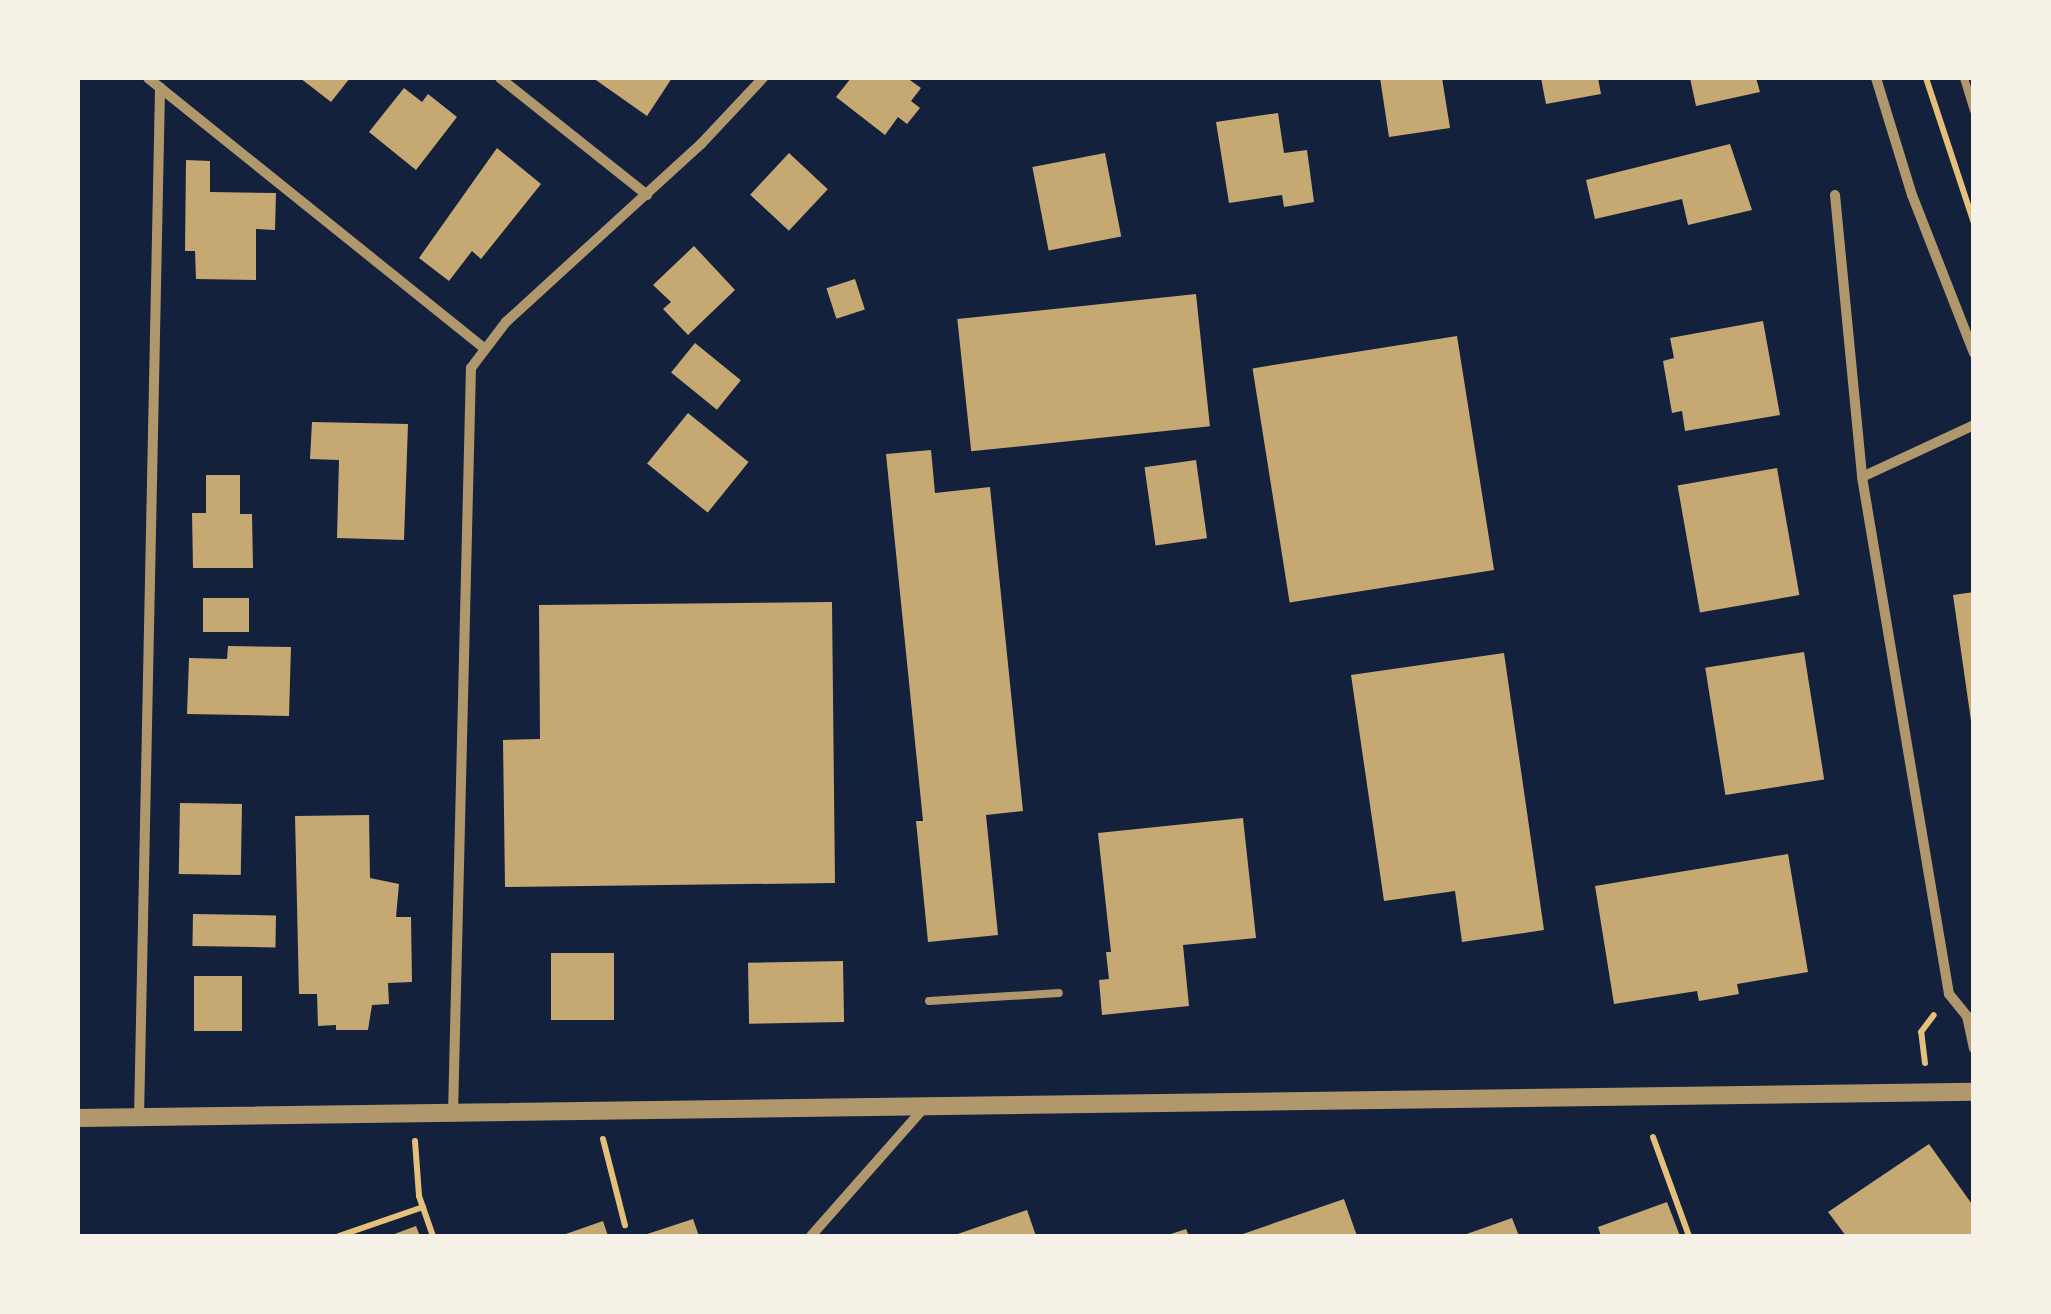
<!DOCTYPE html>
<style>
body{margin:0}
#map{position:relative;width:2051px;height:1314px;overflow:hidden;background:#14213d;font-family:Lato,sans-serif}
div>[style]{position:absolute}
.building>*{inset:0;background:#c6a872;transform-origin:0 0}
.path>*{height:6px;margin:-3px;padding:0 3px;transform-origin:3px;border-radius:3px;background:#e5c07b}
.service>*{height:8px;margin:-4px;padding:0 4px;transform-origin:4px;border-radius:4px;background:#b1986c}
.minor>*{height:10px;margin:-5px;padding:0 5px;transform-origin:5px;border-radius:5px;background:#b1986c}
.tertiary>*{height:18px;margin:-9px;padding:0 9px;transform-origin:9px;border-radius:9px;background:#b1986c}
span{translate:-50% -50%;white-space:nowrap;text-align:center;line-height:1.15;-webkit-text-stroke:10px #f6f1e7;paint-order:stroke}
.frame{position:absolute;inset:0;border:80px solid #f6f1e7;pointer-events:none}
</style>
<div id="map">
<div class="building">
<div style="clip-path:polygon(300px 78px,350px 78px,331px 102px)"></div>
<div style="clip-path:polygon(593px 78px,672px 78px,647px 116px)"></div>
<div style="clip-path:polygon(851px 78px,907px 78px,921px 88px,911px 101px,920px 108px,907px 124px,898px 117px,885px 135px,836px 97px)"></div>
<div style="clip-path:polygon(1380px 78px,1442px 78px,1450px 128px,1389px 137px)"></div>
<div style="clip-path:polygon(1541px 78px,1598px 78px,1601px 94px,1546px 104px)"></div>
<div style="clip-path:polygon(1690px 78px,1756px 78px,1760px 92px,1696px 106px)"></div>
<div style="clip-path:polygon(404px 88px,422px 102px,428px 94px,457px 117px,416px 170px,369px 132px)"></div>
<div style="clip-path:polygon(1278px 113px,1284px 153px,1307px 150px,1314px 202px,1284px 207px,1282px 195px,1229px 203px,1216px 122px)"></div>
<div style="clip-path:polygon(1730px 144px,1752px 210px,1688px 225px,1682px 199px,1595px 219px,1586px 180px)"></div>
<div style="clip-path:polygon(497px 148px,541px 184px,481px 259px,472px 251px,449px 281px,419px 258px)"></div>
<div style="left:789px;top:153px;width:53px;height:57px;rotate:43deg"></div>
<div style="left:1105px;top:153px;width:85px;height:74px;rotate:79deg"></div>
<div style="clip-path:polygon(186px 160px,210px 161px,210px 192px,276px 193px,275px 230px,256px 229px,256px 280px,196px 279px,195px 251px,185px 251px)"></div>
<div style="clip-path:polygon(694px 246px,735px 290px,688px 335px,663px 309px,671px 302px,653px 285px)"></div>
<div style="left:855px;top:279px;width:32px;height:30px;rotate:72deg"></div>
<div style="left:1196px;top:294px;width:133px;height:240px;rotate:84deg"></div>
<div style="clip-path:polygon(1763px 321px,1780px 415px,1685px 431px,1682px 411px,1672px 413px,1663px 361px,1674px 358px,1670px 338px)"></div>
<div style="left:1457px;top:336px;width:237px;height:207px;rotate:81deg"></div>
<div style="left:695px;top:343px;width:59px;height:38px;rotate:39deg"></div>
<div style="left:688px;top:413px;width:78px;height:65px;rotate:39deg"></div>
<div style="clip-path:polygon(312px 422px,408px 424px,404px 540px,337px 538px,339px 460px,310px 459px)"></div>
<div style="clip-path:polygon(931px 450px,935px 493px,990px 487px,1023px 811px,986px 815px,998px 935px,928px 942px,916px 821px,923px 821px,886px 454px)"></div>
<div style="left:1196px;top:460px;width:79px;height:52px;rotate:82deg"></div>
<div style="left:1777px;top:468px;width:129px;height:101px;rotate:80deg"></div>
<div style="clip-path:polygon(206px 475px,240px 475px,240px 514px,252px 514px,253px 568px,193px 568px,192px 513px,206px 513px)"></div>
<div style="clip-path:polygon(1974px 592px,1974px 721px,1971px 721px,1953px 595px)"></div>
<div style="left:203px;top:598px;width:46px;height:34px"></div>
<div style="clip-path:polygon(832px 602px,835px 883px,505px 887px,503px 740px,540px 739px,539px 605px)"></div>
<div style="clip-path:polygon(228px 646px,291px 647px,289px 716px,187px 714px,189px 658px,227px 659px)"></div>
<div style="left:1804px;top:652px;width:129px;height:100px;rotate:81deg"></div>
<div style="clip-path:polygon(1504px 653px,1544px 930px,1462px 942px,1455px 891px,1384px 901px,1351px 675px)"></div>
<div style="left:180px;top:803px;width:62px;height:71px;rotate:1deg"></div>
<div style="clip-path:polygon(369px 815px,370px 878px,399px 884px,396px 917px,411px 917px,412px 982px,388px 983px,389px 1004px,372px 1005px,368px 1030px,336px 1030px,336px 1025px,318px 1026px,317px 994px,299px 994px,295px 816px)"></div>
<div style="clip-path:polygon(1243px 818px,1256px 938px,1183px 945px,1189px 1006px,1102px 1015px,1099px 980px,1109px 979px,1106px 952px,1111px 952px,1098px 833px)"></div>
<div style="clip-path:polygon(1788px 854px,1808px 972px,1737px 984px,1739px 994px,1699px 1001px,1697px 991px,1614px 1004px,1595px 886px)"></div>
<div style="left:193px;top:914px;width:83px;height:32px;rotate:1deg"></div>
<div style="left:614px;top:953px;width:67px;height:63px;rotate:90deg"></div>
<div style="left:843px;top:961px;width:61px;height:95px;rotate:89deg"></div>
<div style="left:194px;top:976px;width:48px;height:55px"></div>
<div style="clip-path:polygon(1929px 1144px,1974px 1207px,1974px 1236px,1846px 1236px,1828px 1212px)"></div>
<div style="clip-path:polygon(1344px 1199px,1357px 1236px,1237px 1236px)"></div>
<div style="clip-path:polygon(1667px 1202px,1680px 1236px,1601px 1236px,1598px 1227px)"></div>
<div style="clip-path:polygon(1027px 1210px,1036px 1236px,952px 1236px)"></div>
<div style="clip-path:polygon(1512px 1218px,1519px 1236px,1461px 1236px)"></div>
<div style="clip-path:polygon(693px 1219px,699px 1236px,641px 1236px)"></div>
<div style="clip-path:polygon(603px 1221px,608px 1236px,560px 1236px)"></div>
<div style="clip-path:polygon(416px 1226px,420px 1236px,389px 1236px)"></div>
<div style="clip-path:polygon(1186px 1229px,1189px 1236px,1165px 1236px)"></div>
</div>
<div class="path">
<div style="left:1926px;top:78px;width:153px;rotate:71.7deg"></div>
<div style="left:1925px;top:1063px;width:31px;rotate:-97deg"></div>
<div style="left:1921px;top:1032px;width:21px;rotate:-53deg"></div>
<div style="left:1653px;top:1137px;width:105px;rotate:70deg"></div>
<div style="left:603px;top:1139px;width:89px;rotate:75.7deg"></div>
<div style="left:415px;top:1141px;width:55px;rotate:85.8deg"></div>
<div style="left:419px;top:1196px;width:42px;rotate:70.7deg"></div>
<div style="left:339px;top:1236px;width:89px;rotate:-19deg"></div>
</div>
<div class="service">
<div style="left:1964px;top:78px;width:34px;rotate:73deg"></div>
<div style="left:929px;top:1001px;width:130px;rotate:-3.5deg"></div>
</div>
<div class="minor">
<div style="left:148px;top:78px;width:430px;rotate:38.8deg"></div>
<div style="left:500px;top:78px;width:188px;rotate:38.5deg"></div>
<div style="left:1876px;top:78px;width:122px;rotate:72.9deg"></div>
<div style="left:1912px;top:195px;width:170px;rotate:68.6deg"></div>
<div style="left:1835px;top:195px;width:283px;rotate:84.5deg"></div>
<div style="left:1862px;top:477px;width:524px;rotate:80.45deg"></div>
<div style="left:1949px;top:994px;width:28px;rotate:51deg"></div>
<div style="left:1967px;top:1016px;width:33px;rotate:78deg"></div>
<div style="left:1862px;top:477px;width:123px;rotate:-24.9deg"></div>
<div style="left:453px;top:1114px;width:746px;rotate:-88.62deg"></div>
<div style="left:471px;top:368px;width:58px;rotate:-52.7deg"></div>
<div style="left:506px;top:322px;width:264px;rotate:-42.4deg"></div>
<div style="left:701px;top:144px;width:91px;rotate:-46.8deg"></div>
<div style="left:139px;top:1118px;width:1031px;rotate:-88.83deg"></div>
<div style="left:811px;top:1236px;width:171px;rotate:-48.6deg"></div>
</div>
<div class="tertiary">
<div style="left:78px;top:1118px;width:1896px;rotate:-0.79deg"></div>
</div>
<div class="frame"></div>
</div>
